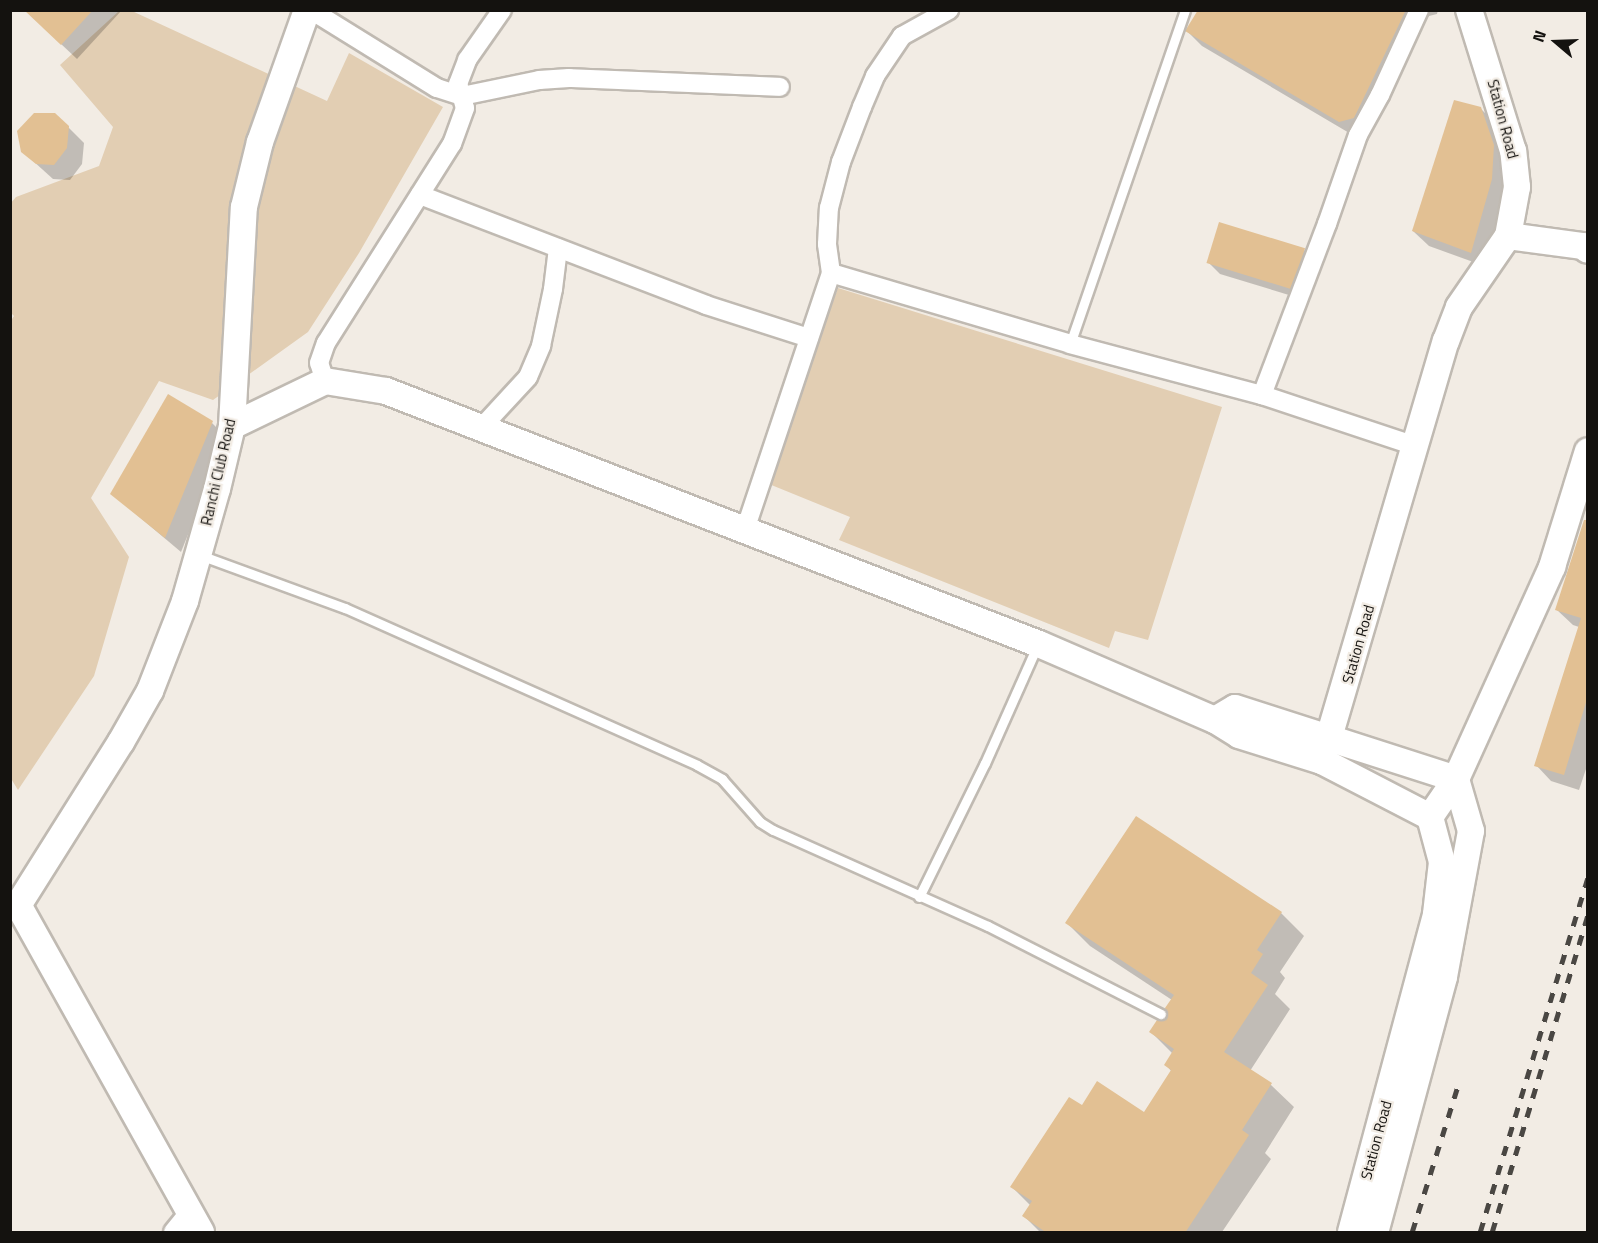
<!DOCTYPE html>
<style>
body{margin:0}
#map{position:relative;width:1598px;height:1243px;overflow:hidden;background:#f2ece4;font-family:"Titillium Web",sans-serif}
div>[style]{position:absolute}
.green>*{inset:0;background:#e2ceb3}
.shadow>*{inset:0;background:#0003}
.building>*{inset:0;background:#e2c093;transform-origin:0 0}
.roads{filter:drop-shadow(2px 0 #c0bab2) drop-shadow(-2px 0 #c0bab2) drop-shadow(0 2px #c0bab2) drop-shadow(0 -2px #c0bab2)}
.lane>*{height:9px;margin:-4.5px;padding:0 4.5px;transform-origin:4.5px;border-radius:4.5px;background:#fff}
.street>*{height:18px;margin:-9px;padding:0 9px;transform-origin:9px;border-radius:9px;background:#fff}
.secondary>*{height:26px;margin:-13px;padding:0 13px;transform-origin:13px;border-radius:13px;background:#fff}
.rail>*{height:4.5px;margin-top:-2.25px;transform-origin:0;background:repeating-linear-gradient(90deg,#4a4743 0 10px,transparent 0 20px)}
span{translate:-50% -50%;white-space:nowrap;text-align:center;line-height:1.15;-webkit-text-stroke:4.5px #f2ece4;paint-order:stroke}
.street-label{font-size:15px;color:#14120f}
.frame{position:absolute;inset:0;border:12px solid #14120f;pointer-events:none}
.north{position:absolute;left:1526px;top:12px;width:60px;height:60px;-webkit-text-stroke:4px #f2ece4;paint-order:stroke;rotate:289deg;font-size:16px;font-weight:700;line-height:24px;text-align:center;color:#14120f}
.north::after{content:'';display:block;margin:auto;width:21px;height:27px;background:#14120f;clip-path:polygon(50% 0,100% 100%,50% 72%,0 100%)}
</style>
<div id="map">
<div class="green">
<div style="clip-path:polygon(119px 11px,132px 11px,327px 101px,349px 53px,443px 107px,359px 253px,308px 332px,213px 400px,159px 381px,91px 498px,129px 557px,94px 676px,18px 790px,10px 777px,10px 322px,14px 316px,10px 312px,10px 204px,16px 197px,99px 166px,113px 127px,60px 65px)"></div>
<div style="clip-path:polygon(838px 288px,1222px 407px,1148px 640px,1115px 631px,1109px 648px,839px 540px,850px 517px,764px 482px)"></div>
</div>
<div class="shadow">
<div style="clip-path:polygon(25px 10px,122px 10px,77px 59px)"></div>
<div style="clip-path:polygon(1200px 10px,1438px 10px,1437px 14px,1429px 16px,1424px 21px,1370px 133px,1356px 137px,1202px 46px,1187px 31px)"></div>
<div style="clip-path:polygon(1480px 108px,1496px 124px,1509px 161px,1507px 195px,1487px 267px,1429px 246px,1413px 231px)"></div>
<div style="clip-path:polygon(68px 127px,84px 143px,82px 164px,70px 180px,53px 179px,22px 151px)"></div>
<div style="clip-path:polygon(1304px 250px,1316px 261px,1302px 299px,1220px 274px,1208px 262px)"></div>
<div style="clip-path:polygon(212px 423px,227px 438px,181px 552px,112px 494px)"></div>
<div style="clip-path:polygon(1580px 538px,1588px 541px,1588px 763px,1579px 790px,1551px 781px,1536px 765px,1579px 627px,1573px 625px,1557px 610px)"></div>
<div style="clip-path:polygon(1281px 913px,1304px 936px,1280px 972px,1285px 978px,1275px 994px,1290px 1009px,1250px 1071px,1271px 1085px,1294px 1107px,1265px 1153px,1271px 1159px,1222px 1232px,1040px 1232px,1024px 1216px,1031px 1206px,1012px 1187px,1082px 1107px,1144px 1114px,1172px 1072px,1166px 1065px,1173px 1054px,1151px 1032px,1168px 1019px,1172px 1000px,1090px 946px,1067px 923px)"></div>
</div>
<div class="building">
<div style="clip-path:polygon(24px 10px,93px 10px,61px 45px)"></div>
<div style="clip-path:polygon(1198px 10px,1406px 10px,1354px 118px,1339px 122px,1185px 31px)"></div>
<div style="clip-path:polygon(1454px 100px,1481px 107px,1494px 145px,1492px 179px,1471px 253px,1412px 231px)"></div>
<div style="clip-path:polygon(34px 113px,55px 113px,69px 126px,67px 148px,54px 165px,36px 164px,21px 152px,17px 131px)"></div>
<div style="left:1219px;top:222px;width:90px;height:43px;rotate:17deg"></div>
<div style="clip-path:polygon(168px 394px,213px 421px,165px 538px,110px 494px)"></div>
<div style="clip-path:polygon(1584px 520px,1587px 520px,1587px 699px,1564px 775px,1534px 766px,1581px 618px,1555px 610px)"></div>
<div style="clip-path:polygon(1136px 816px,1282px 912px,1257px 950px,1263px 954px,1251px 973px,1268px 985px,1224px 1052px,1272px 1083px,1242px 1130px,1249px 1135px,1185px 1233px,1047px 1233px,1022px 1216px,1032px 1201px,1010px 1187px,1069px 1097px,1082px 1105px,1097px 1081px,1144px 1112px,1171px 1070px,1164px 1065px,1174px 1049px,1149px 1032px,1157px 1020px,1167px 1018px,1165px 1008px,1174px 995px,1065px 923px)"></div>
</div>
<div class="roads">
<div class="lane">
<div style="left:1070px;top:344px;width:353px;rotate:-71deg"></div>
<div style="left:200px;top:555px;width:154px;rotate:20.1deg"></div>
<div style="left:345px;top:608px;width:385px;rotate:24deg"></div>
<div style="left:697px;top:765px;width:29px;rotate:29deg"></div>
<div style="left:722px;top:779px;width:57px;rotate:48.5deg"></div>
<div style="left:760px;top:822px;width:15px;rotate:32deg"></div>
<div style="left:773px;top:830px;width:235px;rotate:24.1deg"></div>
<div style="left:988px;top:926px;width:194px;rotate:27deg"></div>
<div style="left:919px;top:897px;width:149px;rotate:-63.8deg"></div>
<div style="left:985px;top:763px;width:130px;rotate:-66deg"></div>
</div>
<div class="street">
<div style="left:311px;top:10px;width:148px;rotate:31.8deg"></div>
<div style="left:437px;top:88px;width:26px;rotate:18deg"></div>
<div style="left:462px;top:96px;width:79px;rotate:-11.7deg"></div>
<div style="left:539px;top:80px;width:30px;rotate:-4deg"></div>
<div style="left:569px;top:78px;width:211px;rotate:2.4deg"></div>
<div style="left:420px;top:195px;width:306px;rotate:21deg"></div>
<div style="left:706px;top:305px;width:108px;rotate:17.8deg"></div>
<div style="left:831px;top:273px;width:249px;rotate:16.5deg"></div>
<div style="left:1070px;top:344px;width:199px;rotate:14.9deg"></div>
<div style="left:1262px;top:395px;width:183px;rotate:-69.2deg"></div>
<div style="left:1327px;top:224px;width:94px;rotate:-70.8deg"></div>
<div style="left:1358px;top:135px;width:46px;rotate:-61.2deg"></div>
<div style="left:1380px;top:95px;width:94px;rotate:-65.4deg"></div>
<div style="left:325px;top:381px;width:19px;rotate:-108deg"></div>
<div style="left:319px;top:363px;width:21px;rotate:-71deg"></div>
<div style="left:326px;top:343px;width:236px;rotate:-57.7deg"></div>
<div style="left:452px;top:144px;width:38px;rotate:-70deg"></div>
<div style="left:465px;top:108px;width:25px;rotate:-106deg"></div>
<div style="left:458px;top:84px;width:26px;rotate:-69deg"></div>
<div style="left:467px;top:60px;width:61px;rotate:-55deg"></div>
<div style="left:1262px;top:395px;width:161px;rotate:18.4deg"></div>
<div style="left:481px;top:428px;width:69px;rotate:-47.3deg"></div>
<div style="left:528px;top:377px;width:34px;rotate:-67deg"></div>
<div style="left:541px;top:346px;width:58px;rotate:-78.1deg"></div>
<div style="left:553px;top:289px;width:41px;rotate:-83deg"></div>
<div style="left:745px;top:530px;width:271px;rotate:-71.5deg"></div>
<div style="left:831px;top:273px;width:29px;rotate:-98deg"></div>
<div style="left:827px;top:244px;width:36px;rotate:-87deg"></div>
<div style="left:829px;top:208px;width:48px;rotate:-75.4deg"></div>
<div style="left:841px;top:162px;width:59px;rotate:-69.1deg"></div>
<div style="left:862px;top:107px;width:34px;rotate:-67deg"></div>
<div style="left:875px;top:76px;width:48px;rotate:-56deg"></div>
<div style="left:902px;top:36px;width:54px;rotate:-29deg"></div>
<div style="left:173px;top:1232px;width:26px;rotate:-51deg"></div>
</div>
<div class="secondary">
<div style="left:1508px;top:236px;width:76px;rotate:7.6deg"></div>
<div style="left:1583px;top:246px;width:6px;rotate:39deg"></div>
<div style="left:232px;top:426px;width:103px;rotate:-25.8deg"></div>
<div style="left:325px;top:381px;width:62px;rotate:9.3deg"></div>
<div style="left:386px;top:391px;width:700px;rotate:21.18deg"></div>
<div style="left:1039px;top:644px;width:192px;rotate:23.4deg"></div>
<div style="left:1215px;top:720px;width:28px;rotate:32deg"></div>
<div style="left:1239px;top:735px;width:87px;rotate:17.4deg"></div>
<div style="left:1215px;top:720px;width:23px;rotate:-31deg"></div>
<div style="left:1235px;top:708px;width:232px;rotate:17.8deg"></div>
<div style="left:1456px;top:779px;width:54px;rotate:73.9deg"></div>
<div style="left:1471px;top:831px;width:148px;rotate:100.5deg"></div>
<div style="left:1444px;top:977px;width:264px;rotate:105.1deg"></div>
<div style="left:1430px;top:817px;width:46px;rotate:-55.6deg"></div>
<div style="left:1456px;top:779px;width:233px;rotate:-65.6deg"></div>
<div style="left:1552px;top:567px;width:121px;rotate:-72.8deg"></div>
<div style="left:22px;top:899px;width:186px;rotate:-57.8deg"></div>
<div style="left:121px;top:742px;width:59px;rotate:-60.4deg"></div>
<div style="left:150px;top:691px;width:97px;rotate:-68.7deg"></div>
<div style="left:185px;top:601px;width:116px;rotate:-74.1deg"></div>
<div style="left:217px;top:489px;width:65px;rotate:-76.6deg"></div>
<div style="left:232px;top:426px;width:219px;rotate:-86.9deg"></div>
<div style="left:244px;top:207px;width:67px;rotate:-76.2deg"></div>
<div style="left:260px;top:142px;width:140px;rotate:-70.4deg"></div>
<div style="left:21px;top:910px;width:369px;rotate:60.8deg"></div>
<div style="left:1351px;top:1232px;width:329px;rotate:-75deg"></div>
<div style="left:1436px;top:914px;width:52px;rotate:-83.4deg"></div>
<div style="left:1442px;top:862px;width:47px;rotate:-104.9deg"></div>
<div style="left:1430px;top:817px;width:122px;rotate:-152.6deg"></div>
<div style="left:1322px;top:761px;width:438px;rotate:-73.6deg"></div>
<div style="left:1446px;top:341px;width:36px;rotate:-69deg"></div>
<div style="left:1459px;top:307px;width:86px;rotate:-55.4deg"></div>
<div style="left:1508px;top:236px;width:50px;rotate:-79.6deg"></div>
<div style="left:1517px;top:187px;width:36px;rotate:-96deg"></div>
<div style="left:1513px;top:151px;width:148px;rotate:-107.3deg"></div>
</div>
</div>
<div class="rail">
<div style="left:1412px;top:1232px;width:157px;rotate:-72.6deg"></div>
<div style="left:1480px;top:1232px;width:372px;rotate:-73.1deg"></div>
<div style="left:1492px;top:1232px;width:331px;rotate:-73.2deg"></div>
</div>
<div class="street-label">
<span style="left:1503px;top:119px;rotate:75deg">Station Road</span>
<span style="left:218px;top:472px;rotate:-77deg">Ranchi Club Road</span>
<span style="left:1358px;top:644px;rotate:-74deg">Station Road</span>
<span style="left:1376px;top:1140px;rotate:-75deg">Station Road</span>
</div>
<div class="frame"></div>
<div class="north">N</div>
</div>
